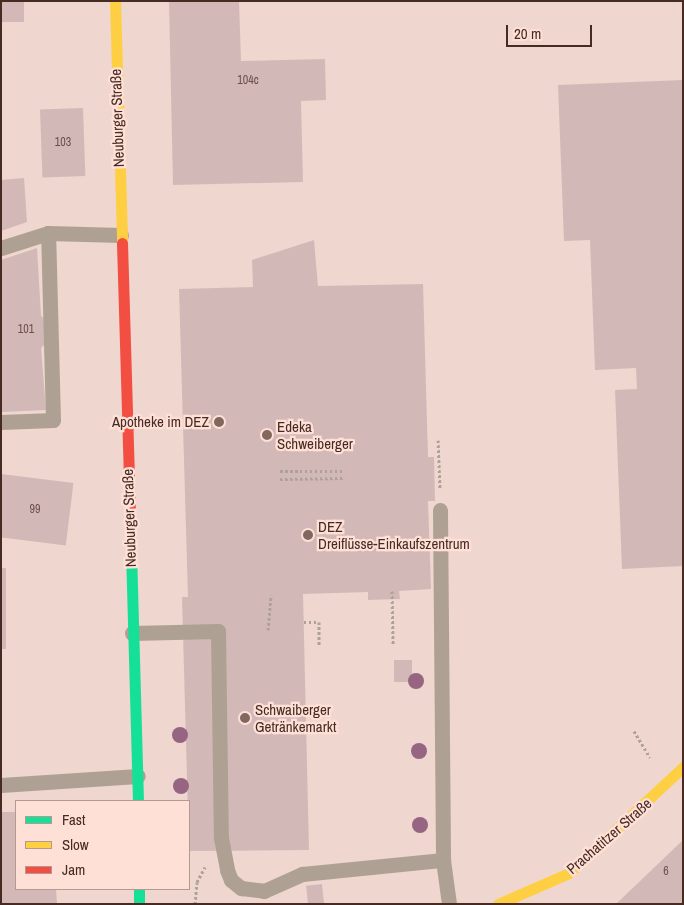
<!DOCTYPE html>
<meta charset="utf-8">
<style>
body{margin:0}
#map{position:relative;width:684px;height:905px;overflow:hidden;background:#efd6cf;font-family:"Archivo Narrow",sans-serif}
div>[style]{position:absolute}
.building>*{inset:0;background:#d2b9b7;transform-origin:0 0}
.path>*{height:3px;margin-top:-1.5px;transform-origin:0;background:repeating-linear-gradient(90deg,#aea297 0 2.5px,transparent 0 5px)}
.lane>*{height:15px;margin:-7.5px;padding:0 7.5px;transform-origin:7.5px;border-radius:7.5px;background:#aea193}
.fast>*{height:11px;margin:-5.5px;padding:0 5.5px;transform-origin:5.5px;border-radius:5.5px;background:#16e098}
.slow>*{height:11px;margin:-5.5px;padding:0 5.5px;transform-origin:5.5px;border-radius:5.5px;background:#ffcf43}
.jam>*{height:11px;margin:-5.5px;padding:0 5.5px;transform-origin:5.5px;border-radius:5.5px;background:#f24e42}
.trees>*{width:16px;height:16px;margin:-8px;border-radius:50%;background:#966581}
.dots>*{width:14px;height:14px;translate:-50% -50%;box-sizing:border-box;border:2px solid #ffe0d7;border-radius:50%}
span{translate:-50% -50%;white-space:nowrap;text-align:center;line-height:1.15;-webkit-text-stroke:4.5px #ffe0d7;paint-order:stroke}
.number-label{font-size:12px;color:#6a4e48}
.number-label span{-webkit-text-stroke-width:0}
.street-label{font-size:15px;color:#472b23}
.poi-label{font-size:15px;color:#472b23}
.right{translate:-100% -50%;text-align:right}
.left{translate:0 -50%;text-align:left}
.frame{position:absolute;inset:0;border:2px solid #472b23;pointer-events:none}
.legend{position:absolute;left:15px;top:800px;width:175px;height:90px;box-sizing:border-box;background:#ffe0d7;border:1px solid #b5988f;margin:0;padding:6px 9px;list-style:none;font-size:15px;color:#472b23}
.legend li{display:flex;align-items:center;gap:10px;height:25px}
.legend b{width:25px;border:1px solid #b5988f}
.scale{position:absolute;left:506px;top:25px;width:86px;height:22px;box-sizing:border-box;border:2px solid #472b23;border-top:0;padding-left:6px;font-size:15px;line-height:18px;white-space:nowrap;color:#472b23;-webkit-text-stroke:4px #ffe0d7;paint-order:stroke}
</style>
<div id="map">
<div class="building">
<div style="left:1px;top:1px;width:23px;height:21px"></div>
<div style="clip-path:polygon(169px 1px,239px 1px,241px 61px,325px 59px,326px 100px,301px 101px,303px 182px,173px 185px)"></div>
<div style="clip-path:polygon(683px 80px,683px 566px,622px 569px,615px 390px,637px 389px,636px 368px,595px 370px,590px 240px,564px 241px,558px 85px)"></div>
<div style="left:83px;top:108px;width:68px;height:43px;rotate:88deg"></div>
<div style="clip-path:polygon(24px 178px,27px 222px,1px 231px,1px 180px)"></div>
<div style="clip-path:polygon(314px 240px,318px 286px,423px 284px,428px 457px,434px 457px,435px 501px,428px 501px,431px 589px,399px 591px,400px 599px,368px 600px,368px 592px,303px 594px,309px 850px,189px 851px,182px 597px,188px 597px,179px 289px,253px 287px,252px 260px)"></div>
<div style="clip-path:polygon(37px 248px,41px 316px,48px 321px,50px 339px,41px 348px,46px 410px,1px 412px,1px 260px)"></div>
<div style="left:1px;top:474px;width:73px;height:63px;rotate:7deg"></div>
<div style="left:1px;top:568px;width:5px;height:81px"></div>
<div style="left:394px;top:660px;width:18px;height:22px"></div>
<div style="clip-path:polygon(1px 812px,16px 812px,16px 889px,56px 889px,57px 904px,1px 904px)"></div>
<div style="clip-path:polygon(683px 840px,683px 904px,616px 904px)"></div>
<div style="left:322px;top:884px;width:20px;height:16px;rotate:84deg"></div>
</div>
<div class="path">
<div style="left:438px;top:440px;width:49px;rotate:87.7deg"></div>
<div style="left:280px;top:471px;width:63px"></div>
<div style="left:280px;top:479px;width:63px;rotate:-0.9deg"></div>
<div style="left:392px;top:591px;width:54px;rotate:88.9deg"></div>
<div style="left:304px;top:622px;width:15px"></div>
<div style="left:319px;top:622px;width:23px;rotate:90deg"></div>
<div style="left:268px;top:630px;width:35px;rotate:-85deg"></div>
<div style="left:634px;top:731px;width:31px;rotate:59deg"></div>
<div style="left:195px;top:904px;width:22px;rotate:-85deg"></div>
<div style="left:197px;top:882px;width:17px;rotate:-62deg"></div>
</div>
<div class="lane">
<div style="left:1px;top:248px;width:49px;rotate:-17.7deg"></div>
<div style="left:48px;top:233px;width:73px;rotate:1.6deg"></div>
<div style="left:1px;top:422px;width:52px;rotate:-2.2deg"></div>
<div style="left:53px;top:420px;width:187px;rotate:-91.5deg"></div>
<div style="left:440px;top:510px;width:350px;rotate:89.5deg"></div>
<div style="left:443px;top:860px;width:44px;rotate:82.2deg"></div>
<div style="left:132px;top:633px;width:86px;rotate:-1.3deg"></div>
<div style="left:218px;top:631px;width:207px;rotate:89.2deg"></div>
<div style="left:221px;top:838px;width:33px;rotate:79deg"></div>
<div style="left:227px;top:870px;width:11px;rotate:68deg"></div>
<div style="left:231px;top:880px;width:13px;rotate:39deg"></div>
<div style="left:241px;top:888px;width:23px;rotate:7deg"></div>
<div style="left:264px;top:891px;width:42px;rotate:-24.1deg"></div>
<div style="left:302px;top:874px;width:142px;rotate:-5.7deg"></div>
<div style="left:1px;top:785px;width:137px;rotate:-3.8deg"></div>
</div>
<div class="fast">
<div style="left:130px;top:515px;width:286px;rotate:88.4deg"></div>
<div style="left:139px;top:889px;width:15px;rotate:90deg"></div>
</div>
<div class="slow">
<div style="left:115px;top:1px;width:242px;rotate:88.3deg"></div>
<div style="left:498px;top:904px;width:77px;rotate:-23.6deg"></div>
<div style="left:569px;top:873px;width:156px;rotate:-42.9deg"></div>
</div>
<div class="jam">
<div style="left:122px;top:243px;width:272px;rotate:88.3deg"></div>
</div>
<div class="trees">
<div style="left:416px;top:681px"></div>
<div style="left:180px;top:735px"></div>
<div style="left:419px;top:751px"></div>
<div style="left:181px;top:786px"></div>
<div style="left:420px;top:825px"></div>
</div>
<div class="dots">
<div style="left:219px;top:422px;background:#82675f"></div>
<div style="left:267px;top:435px;background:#82675f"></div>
<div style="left:308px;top:535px;background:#82675f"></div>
<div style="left:245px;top:718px;background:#82675f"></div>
</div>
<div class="number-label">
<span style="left:248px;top:81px">104c</span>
<span style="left:63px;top:143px">103</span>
<span style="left:26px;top:330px">101</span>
<span style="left:35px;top:510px">99</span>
<span style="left:666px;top:872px">6</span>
</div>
<div class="street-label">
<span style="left:117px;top:118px;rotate:-92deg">Neuburger Straße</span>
<span style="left:129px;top:518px;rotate:-92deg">Neuburger Straße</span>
<span style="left:609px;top:836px;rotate:-41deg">Prachatitzer Straße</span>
</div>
<div class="poi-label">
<span class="right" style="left:209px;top:422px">Apotheke im DEZ</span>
<span class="left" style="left:277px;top:435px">Edeka<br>Schweiberger</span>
<span class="left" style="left:318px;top:535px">DEZ<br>Dreiflüsse-Einkaufszentrum</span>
<span class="left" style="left:255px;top:718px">Schwaiberger<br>Getränkemarkt</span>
</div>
<div class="frame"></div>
<ul class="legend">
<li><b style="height:6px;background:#16e098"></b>Fast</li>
<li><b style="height:6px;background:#ffcf43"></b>Slow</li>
<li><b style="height:6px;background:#f24e42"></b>Jam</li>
</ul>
<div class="scale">20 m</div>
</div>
